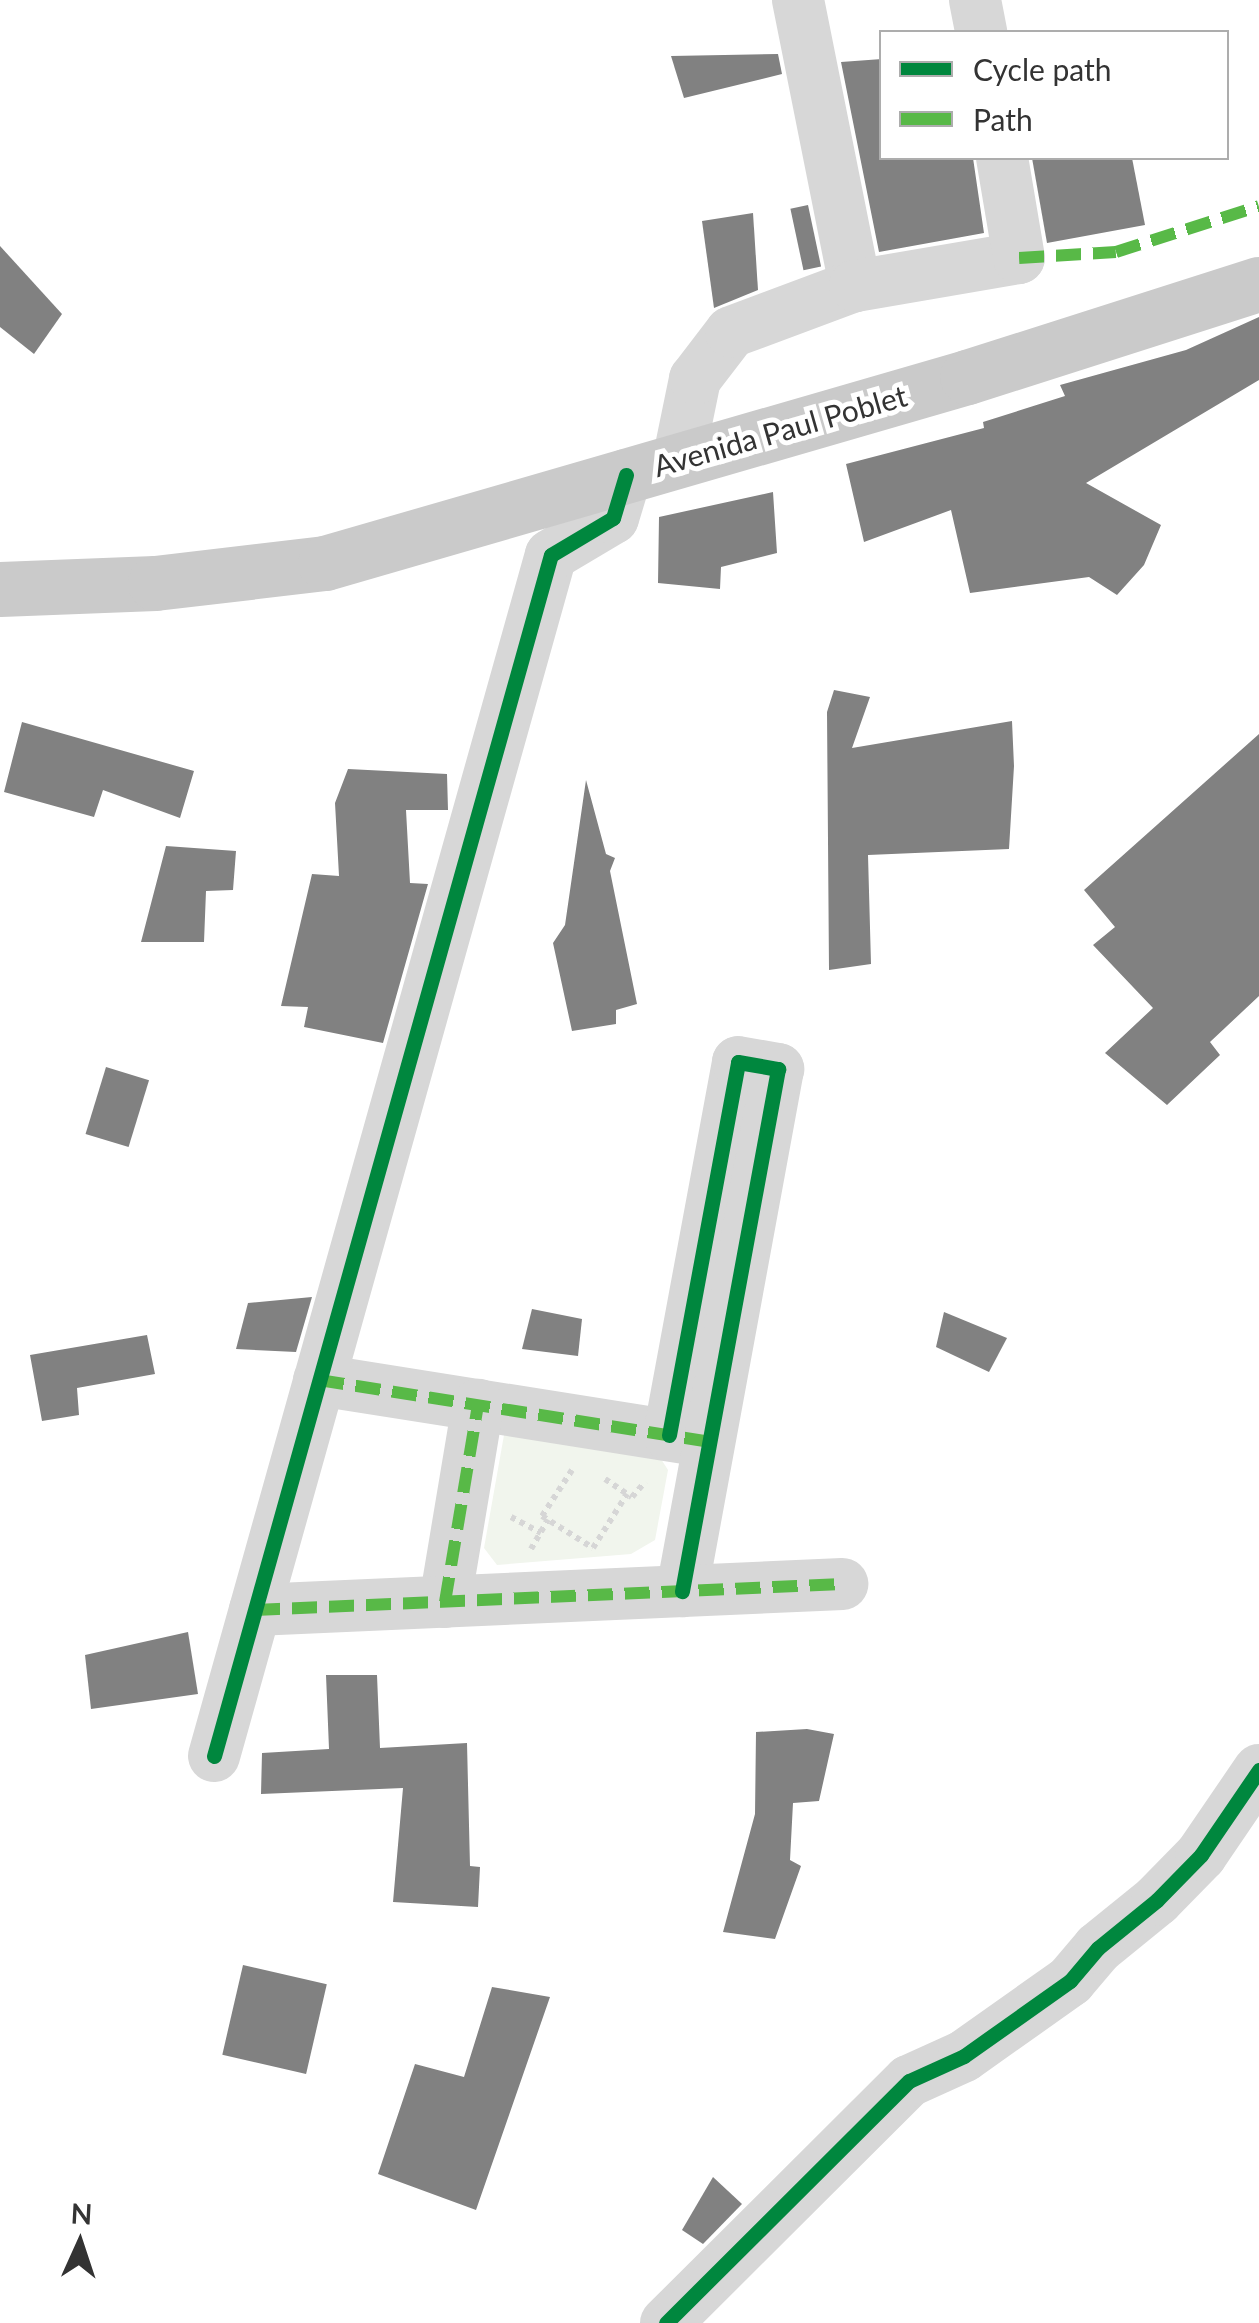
<!DOCTYPE html>
<style>
body{margin:0}
#map{position:relative;width:1259px;height:2323px;overflow:hidden;background:#fff;font-family:Lato,sans-serif}
div>[style]{position:absolute}
.green>*{inset:0;background:#f1f5ed}
.building>*{inset:0;background:#818181;transform-origin:0 0}
.path>*{height:6px;margin-top:-3px;transform-origin:0;background:repeating-linear-gradient(90deg,#d6d6d6 0 5px,transparent 0 10px)}
.minor>*{height:52px;margin:-26px;padding:0 26px;transform-origin:26px;border-radius:26px;background:#d7d7d7}
.major>*{height:55px;margin:-27.5px;padding:0 27.5px;transform-origin:27.5px;border-radius:27.5px;background:#cacaca}
.quiet>*{height:12px;margin-top:-6px;transform-origin:0;background:repeating-linear-gradient(90deg,#58b947 0 25px,transparent 0 37px)}
.cycleway>*{height:15px;margin:-7.5px;padding:0 7.5px;transform-origin:7.5px;border-radius:7.5px;background:#00873e}
span{translate:-50% -50%;white-space:nowrap;text-align:center;line-height:1.15;-webkit-text-stroke:10px #fff;paint-order:stroke}
.street-label{font-size:30px;color:#333}
.legend{position:absolute;left:879px;top:30px;width:350px;height:130px;box-sizing:border-box;background:#fff;border:2px solid #adadad;margin:0;padding:12px 18px;list-style:none;font-size:30px;color:#333}
.legend li{display:flex;align-items:center;gap:20px;height:50px}
.legend b{width:50px;border:2px solid #adadad}
.north{position:absolute;left:30px;top:2193px;width:100px;height:100px;-webkit-text-stroke:8px #fff;paint-order:stroke;rotate:3deg;font-size:28px;font-weight:700;line-height:40px;text-align:center;color:#333}
.north::after{content:'';display:block;margin:auto;width:35px;height:45px;background:#333;clip-path:polygon(50% 0,100% 100%,50% 72%,0 100%)}
</style>
<div id="map">
<div class="green">
<div style="clip-path:polygon(504px 1435px,656px 1451px,668px 1470px,655px 1540px,631px 1554px,497px 1565px,484px 1548px)"></div>
</div>
<div class="building">
<div style="clip-path:polygon(778px 54px,782px 74px,684px 98px,671px 56px)"></div>
<div style="clip-path:polygon(882px 59px,882px 158px,973px 158px,984px 233px,879px 252px,841px 62px)"></div>
<div style="clip-path:polygon(1032px 158px,1132px 158px,1145px 225px,1047px 243px)"></div>
<div style="left:808px;top:205px;width:63px;height:18px;rotate:78deg"></div>
<div style="clip-path:polygon(753px 213px,758px 290px,714px 308px,702px 221px)"></div>
<div style="clip-path:polygon(0 246px,62px 314px,34px 354px,0 327px)"></div>
<div style="clip-path:polygon(1259px 317px,1259px 380px,1086px 483px,1161px 525px,1144px 565px,1117px 595px,1089px 577px,970px 593px,951px 510px,864px 542px,846px 464px,984px 428px,983px 422px,1065px 396px,1060px 385px,1186px 350px)"></div>
<div style="clip-path:polygon(773px 492px,777px 553px,721px 567px,720px 589px,658px 583px,659px 517px)"></div>
<div style="clip-path:polygon(834px 690px,870px 697px,852px 748px,1012px 721px,1014px 766px,1009px 849px,868px 855px,871px 964px,829px 970px,827px 712px)"></div>
<div style="clip-path:polygon(22px 722px,194px 771px,180px 818px,103px 790px,94px 817px,4px 792px)"></div>
<div style="clip-path:polygon(1259px 734px,1259px 996px,1210px 1042px,1220px 1055px,1167px 1105px,1105px 1053px,1153px 1008px,1093px 945px,1115px 927px,1084px 890px)"></div>
<div style="clip-path:polygon(348px 769px,447px 774px,448px 810px,406px 810px,410px 883px,428px 884px,383px 1043px,304px 1027px,308px 1007px,281px 1006px,312px 874px,339px 876px,335px 803px)"></div>
<div style="clip-path:polygon(586px 780px,606px 854px,615px 858px,610px 871px,637px 1004px,616px 1010px,616px 1024px,572px 1031px,553px 943px,565px 925px)"></div>
<div style="clip-path:polygon(166px 846px,236px 851px,233px 890px,206px 891px,204px 942px,141px 942px)"></div>
<div style="left:106px;top:1067px;width:45px;height:70px;rotate:17deg"></div>
<div style="clip-path:polygon(312px 1297px,296px 1352px,236px 1349px,248px 1303px)"></div>
<div style="clip-path:polygon(532px 1309px,582px 1319px,578px 1356px,522px 1349px)"></div>
<div style="clip-path:polygon(944px 1312px,1007px 1338px,989px 1372px,936px 1347px)"></div>
<div style="clip-path:polygon(147px 1335px,155px 1374px,77px 1388px,79px 1415px,42px 1421px,30px 1355px)"></div>
<div style="clip-path:polygon(188px 1632px,198px 1694px,91px 1709px,85px 1655px)"></div>
<div style="clip-path:polygon(326px 1675px,377px 1675px,380px 1748px,467px 1743px,470px 1866px,480px 1867px,478px 1907px,393px 1902px,403px 1788px,261px 1794px,262px 1753px,329px 1749px)"></div>
<div style="clip-path:polygon(807px 1729px,834px 1734px,819px 1801px,793px 1803px,790px 1860px,801px 1866px,775px 1939px,723px 1932px,755px 1814px,756px 1732px)"></div>
<div style="left:243px;top:1965px;width:86px;height:92px;rotate:13deg"></div>
<div style="clip-path:polygon(492px 1987px,550px 1997px,476px 2210px,378px 2174px,415px 2064px,464px 2077px)"></div>
<div style="clip-path:polygon(713px 2177px,742px 2204px,703px 2244px,682px 2230px)"></div>
</div>
<div class="path">
<div style="left:572px;top:1470px;width:55px;rotate:123.1deg"></div>
<div style="left:542px;top:1516px;width:60px;rotate:32.1deg"></div>
<div style="left:593px;top:1548px;width:64px;rotate:-57.8deg"></div>
<div style="left:605px;top:1479px;width:32px;rotate:34deg"></div>
<div style="left:632px;top:1497px;width:20px;rotate:-49deg"></div>
<div style="left:511px;top:1517px;width:34px;rotate:28deg"></div>
<div style="left:531px;top:1549px;width:34px;rotate:-60deg"></div>
</div>
<div class="minor">
<div style="left:798px;top:0;width:292px;rotate:78.7deg"></div>
<div style="left:975px;top:0;width:33px;rotate:79deg"></div>
<div style="left:679px;top:457px;width:80px;rotate:-78.4deg"></div>
<div style="left:695px;top:379px;width:59px;rotate:-52.5deg"></div>
<div style="left:731px;top:332px;width:132px;rotate:-20.4deg"></div>
<div style="left:855px;top:286px;width:166px;rotate:-9.7deg"></div>
<div style="left:1019px;top:258px;width:101px;rotate:-99.6deg"></div>
<div style="left:319px;top:1380px;width:388px;rotate:9deg"></div>
<div style="left:669px;top:1435px;width:379px;rotate:-79.5deg"></div>
<div style="left:738px;top:1062px;width:41px;rotate:9.9deg"></div>
<div style="left:778px;top:1069px;width:531px;rotate:100.42deg"></div>
<div style="left:445px;top:1602px;width:200px;rotate:-80.5deg"></div>
<div style="left:255px;top:1610px;width:588px;rotate:-2.54deg"></div>
<div style="left:214px;top:1756px;width:1247px;rotate:-74.33deg"></div>
<div style="left:551px;top:555px;width:72px;rotate:-30.8deg"></div>
<div style="left:613px;top:518px;width:45px;rotate:-73.2deg"></div>
<div style="left:666px;top:2323px;width:343px;rotate:-44.9deg"></div>
<div style="left:909px;top:2081px;width:60px;rotate:-24.4deg"></div>
<div style="left:964px;top:2056px;width:130px;rotate:-35.3deg"></div>
<div style="left:1070px;top:1981px;width:43px;rotate:-49.7deg"></div>
<div style="left:1098px;top:1948px;width:76px;rotate:-39.1deg"></div>
<div style="left:1157px;top:1900px;width:63px;rotate:-45.6deg"></div>
<div style="left:1201px;top:1855px;width:103px;rotate:-55.7deg"></div>
</div>
<div class="major">
<div style="left:0;top:589px;width:155px;rotate:-2.2deg"></div>
<div style="left:155px;top:583px;width:171px;rotate:-6.7deg"></div>
<div style="left:325px;top:563px;width:668px;rotate:-16.16deg"></div>
<div style="left:967px;top:377px;width:306px;rotate:-17.7deg"></div>
</div>
<div class="quiet">
<div style="left:1019px;top:258px;width:97px;rotate:-3.5deg"></div>
<div style="left:1116px;top:252px;width:150px;rotate:-17.8deg"></div>
<div style="left:319px;top:1380px;width:395px;rotate:9deg"></div>
<div style="left:445px;top:1602px;width:200px;rotate:-80.5deg"></div>
<div style="left:255px;top:1610px;width:588px;rotate:-2.54deg"></div>
</div>
<div class="cycleway">
<div style="left:669px;top:1435px;width:379px;rotate:-79.5deg"></div>
<div style="left:738px;top:1062px;width:41px;rotate:9.9deg"></div>
<div style="left:778px;top:1069px;width:531px;rotate:100.42deg"></div>
<div style="left:214px;top:1756px;width:1247px;rotate:-74.33deg"></div>
<div style="left:551px;top:555px;width:72px;rotate:-30.8deg"></div>
<div style="left:613px;top:518px;width:45px;rotate:-73.2deg"></div>
<div style="left:666px;top:2323px;width:343px;rotate:-44.9deg"></div>
<div style="left:909px;top:2081px;width:60px;rotate:-24.4deg"></div>
<div style="left:964px;top:2056px;width:130px;rotate:-35.3deg"></div>
<div style="left:1070px;top:1981px;width:43px;rotate:-49.7deg"></div>
<div style="left:1098px;top:1948px;width:76px;rotate:-39.1deg"></div>
<div style="left:1157px;top:1900px;width:63px;rotate:-45.6deg"></div>
<div style="left:1201px;top:1855px;width:103px;rotate:-55.7deg"></div>
</div>
<div class="street-label">
<span style="left:780px;top:430px;rotate:-16deg">Avenida Paul Poblet</span>
</div>
<ul class="legend">
<li><b style="height:12px;background:#00873e"></b>Cycle path</li>
<li><b style="height:12px;background:#58b947"></b>Path</li>
</ul>
<div class="north">N</div>
</div>
